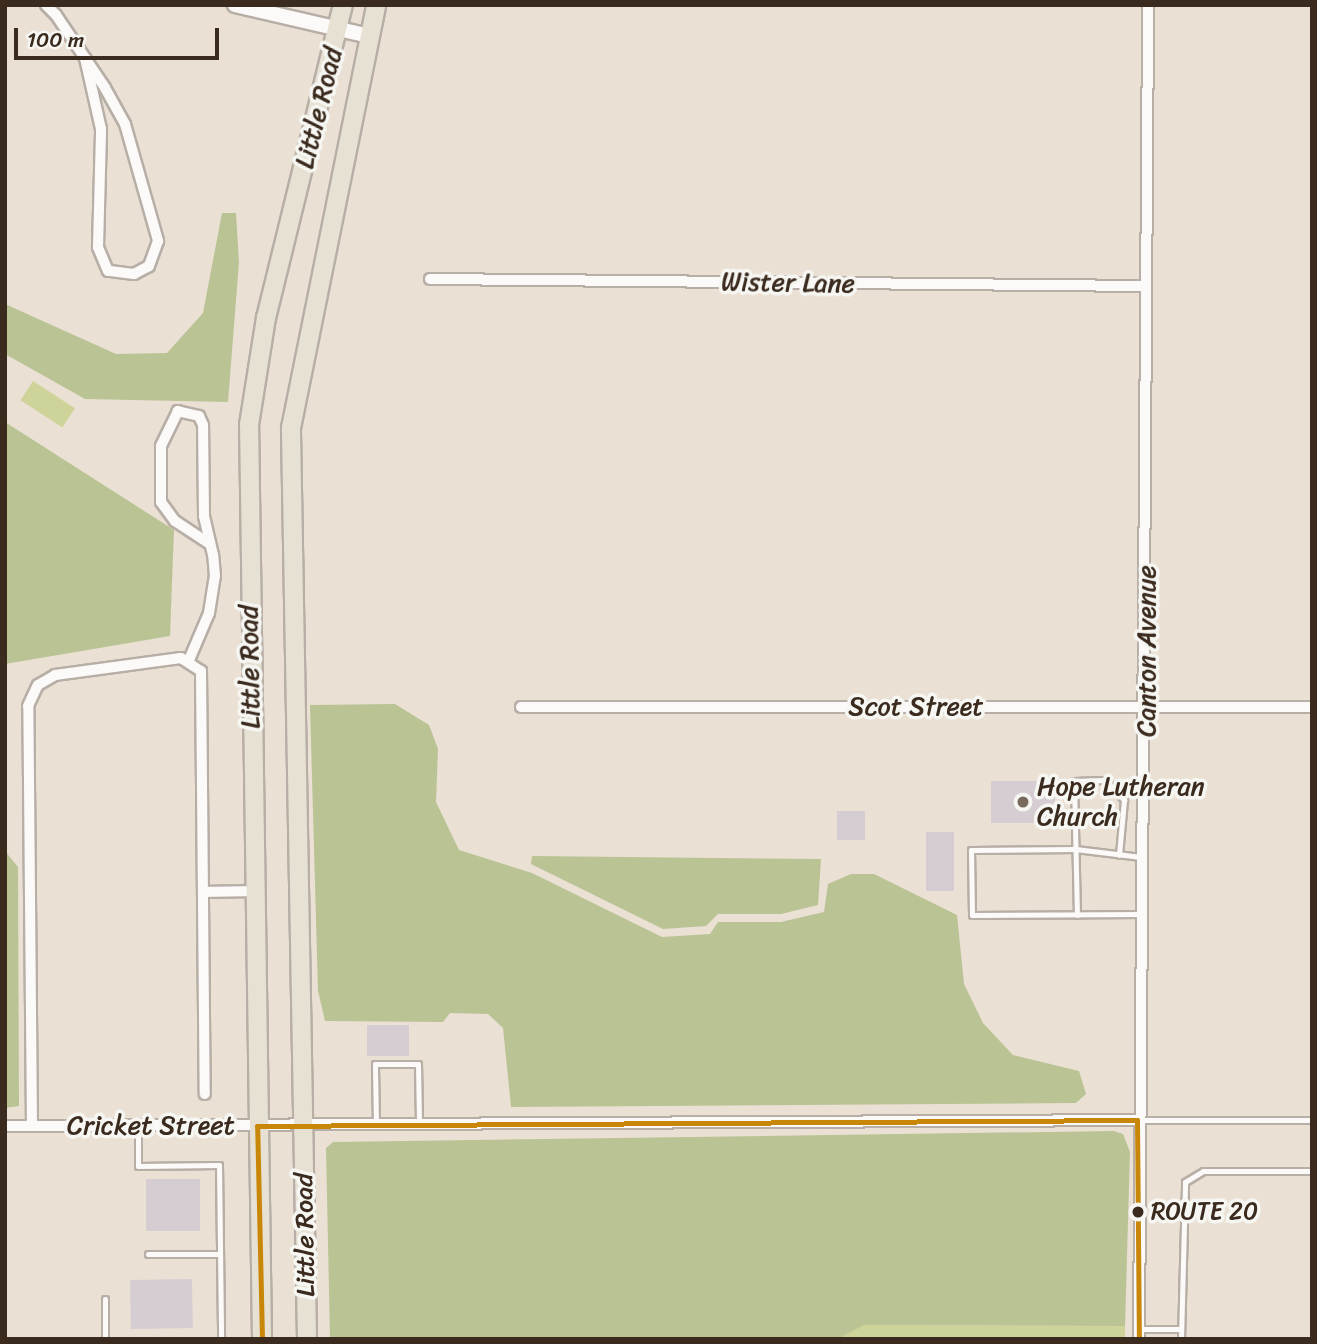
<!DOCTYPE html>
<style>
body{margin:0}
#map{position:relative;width:1317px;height:1344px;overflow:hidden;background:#ebe0d4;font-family:Sriracha,sans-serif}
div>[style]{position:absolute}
.green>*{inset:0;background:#ced39a;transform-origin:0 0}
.forest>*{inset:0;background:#b9c394}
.building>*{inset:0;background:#d5cdd1;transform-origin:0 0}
.roads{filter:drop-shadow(2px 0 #b7aea6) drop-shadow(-2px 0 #b7aea6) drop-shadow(0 2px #b7aea6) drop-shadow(0 -2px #b7aea6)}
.service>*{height:5px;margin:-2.5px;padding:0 2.5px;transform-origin:2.5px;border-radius:2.5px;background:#fcfaf9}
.minor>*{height:10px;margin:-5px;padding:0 5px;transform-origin:5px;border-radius:5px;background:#fcfaf9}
.tertiary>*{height:14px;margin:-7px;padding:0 7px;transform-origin:7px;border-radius:7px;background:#fcfaf9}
.primary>*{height:18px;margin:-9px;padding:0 9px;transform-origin:9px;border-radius:9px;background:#e7e1d4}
.bus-1>*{height:5px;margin:-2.5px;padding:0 2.5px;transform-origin:2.5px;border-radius:2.5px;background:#c88708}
.dots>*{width:19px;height:19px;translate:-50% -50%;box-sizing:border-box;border:4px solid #f6f6f2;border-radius:50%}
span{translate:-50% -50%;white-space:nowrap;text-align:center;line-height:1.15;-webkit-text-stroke:7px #f6f6f2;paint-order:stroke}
.bus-label{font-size:24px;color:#3b2a1e}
.left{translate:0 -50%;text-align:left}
.street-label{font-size:26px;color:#3b2a1e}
.poi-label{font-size:26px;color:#3b2a1e}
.frame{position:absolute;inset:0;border:7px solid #3b2a1e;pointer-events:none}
.scale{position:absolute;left:14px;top:28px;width:205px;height:32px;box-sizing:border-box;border:4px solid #3b2a1e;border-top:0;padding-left:9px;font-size:21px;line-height:24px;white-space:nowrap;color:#3b2a1e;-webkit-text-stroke:5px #f6f6f2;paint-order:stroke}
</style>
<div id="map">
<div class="green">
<div style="left:33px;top:381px;width:50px;height:23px;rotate:33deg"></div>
<div style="clip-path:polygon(864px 1325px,1125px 1326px,1125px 1339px,837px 1339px,840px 1332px)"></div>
</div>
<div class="forest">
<div style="clip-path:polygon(222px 213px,236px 213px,239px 262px,228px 402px,85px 399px,5px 354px,5px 304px,116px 354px,167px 353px,203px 313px)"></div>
<div style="clip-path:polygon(5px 422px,174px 530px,170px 636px,5px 664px)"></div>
<div style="clip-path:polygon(395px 704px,429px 725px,438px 749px,436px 802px,459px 850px,532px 873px,662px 937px,710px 934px,718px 922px,781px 922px,824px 912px,828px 884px,851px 874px,874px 874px,957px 915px,964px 984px,983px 1023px,1013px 1055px,1079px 1071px,1086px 1094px,1076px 1103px,511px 1107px,503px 1028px,488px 1014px,450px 1013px,443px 1022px,325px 1021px,318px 991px,310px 705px)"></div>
<div style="clip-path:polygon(5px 851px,18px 867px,19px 1106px,5px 1108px)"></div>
<div style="clip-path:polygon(532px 856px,821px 859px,818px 905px,781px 914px,718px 914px,706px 926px,663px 929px,531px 864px)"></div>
<div style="clip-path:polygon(1114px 1131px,1123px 1134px,1130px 1152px,1125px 1326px,864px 1325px,837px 1339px,330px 1339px,326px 1148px,333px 1142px)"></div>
</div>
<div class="building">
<div style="left:991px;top:781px;width:64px;height:42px"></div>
<div style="left:837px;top:811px;width:28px;height:29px"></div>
<div style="left:926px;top:832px;width:28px;height:59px"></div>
<div style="left:367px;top:1025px;width:42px;height:31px"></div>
<div style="left:146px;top:1179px;width:54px;height:52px"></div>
<div style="left:192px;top:1279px;width:49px;height:62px;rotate:89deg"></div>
</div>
<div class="roads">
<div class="service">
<div style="left:1141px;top:857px;width:66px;rotate:-173.1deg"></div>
<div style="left:1075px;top:849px;width:104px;rotate:179.4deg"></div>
<div style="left:971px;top:850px;width:65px;rotate:89.1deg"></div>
<div style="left:972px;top:915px;width:170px;rotate:-0.3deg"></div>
<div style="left:1077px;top:915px;width:134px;rotate:-91.3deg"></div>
<div style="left:1074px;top:781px;width:31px;rotate:-2deg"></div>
<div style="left:1105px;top:780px;width:28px;rotate:46deg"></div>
<div style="left:1124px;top:800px;width:55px;rotate:95.2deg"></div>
<div style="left:1140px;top:1120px;width:172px"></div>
<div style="left:376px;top:1124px;width:60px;rotate:-91deg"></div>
<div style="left:375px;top:1064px;width:43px"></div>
<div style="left:418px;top:1064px;width:60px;rotate:89deg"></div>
<div style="left:138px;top:1126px;width:40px;rotate:90deg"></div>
<div style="left:138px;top:1166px;width:81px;rotate:-0.7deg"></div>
<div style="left:219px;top:1165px;width:174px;rotate:89.3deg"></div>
<div style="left:148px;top:1254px;width:72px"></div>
<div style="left:105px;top:1299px;width:40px;rotate:90deg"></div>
<div style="left:1139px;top:1329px;width:42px"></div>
<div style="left:1181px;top:1339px;width:157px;rotate:-88.5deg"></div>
<div style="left:1185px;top:1182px;width:21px;rotate:-31deg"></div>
<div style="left:1203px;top:1171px;width:109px"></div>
</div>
<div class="minor">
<div style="left:46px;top:5px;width:14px;rotate:45deg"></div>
<div style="left:56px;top:15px;width:52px;rotate:56deg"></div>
<div style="left:85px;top:58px;width:36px;rotate:56deg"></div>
<div style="left:105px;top:88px;width:41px;rotate:60.9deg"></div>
<div style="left:125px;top:124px;width:122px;rotate:74.2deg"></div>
<div style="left:158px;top:241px;width:27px;rotate:110deg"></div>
<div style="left:149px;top:266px;width:17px;rotate:152deg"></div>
<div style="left:134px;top:274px;width:26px;rotate:-173deg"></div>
<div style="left:108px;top:271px;width:26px;rotate:-113deg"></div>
<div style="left:98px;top:247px;width:118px;rotate:-88.5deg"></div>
<div style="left:101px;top:129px;width:73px;rotate:-102.7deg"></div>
<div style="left:430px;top:279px;width:716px;rotate:0.56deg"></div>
<div style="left:189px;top:660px;width:51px;rotate:-66.9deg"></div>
<div style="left:209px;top:613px;width:37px;rotate:-81deg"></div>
<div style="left:215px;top:576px;width:21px;rotate:-95deg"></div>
<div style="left:213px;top:555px;width:40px;rotate:-103deg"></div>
<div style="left:204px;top:516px;width:91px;rotate:-90.6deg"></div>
<div style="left:203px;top:425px;width:10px;rotate:-114deg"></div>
<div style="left:199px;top:416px;width:22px;rotate:-167deg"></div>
<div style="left:178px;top:411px;width:39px;rotate:116deg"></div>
<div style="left:161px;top:446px;width:56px;rotate:90deg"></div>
<div style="left:161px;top:502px;width:24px;rotate:54deg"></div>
<div style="left:175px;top:521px;width:42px;rotate:33.3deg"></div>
<div style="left:521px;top:707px;width:791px"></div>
<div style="left:205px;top:892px;width:48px;rotate:-1.2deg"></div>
<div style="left:5px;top:1126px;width:1132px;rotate:-0.3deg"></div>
<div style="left:32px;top:1126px;width:420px;rotate:-90.5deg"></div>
<div style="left:28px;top:706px;width:23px;rotate:-65deg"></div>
<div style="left:38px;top:685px;width:20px;rotate:-30deg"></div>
<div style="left:55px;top:675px;width:127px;rotate:-7.7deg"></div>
<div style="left:181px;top:658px;width:24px;rotate:33deg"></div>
<div style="left:201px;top:671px;width:423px;rotate:89.5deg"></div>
<div style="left:1139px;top:1339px;width:1334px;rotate:-89.61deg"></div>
</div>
<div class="tertiary">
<div style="left:235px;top:5px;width:138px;rotate:13deg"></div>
</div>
<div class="primary">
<div style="left:262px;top:1339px;width:914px;rotate:-90.81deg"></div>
<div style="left:249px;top:425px;width:108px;rotate:-81deg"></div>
<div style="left:266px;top:318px;width:322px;rotate:-76.2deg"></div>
<div style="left:307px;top:1339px;width:911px;rotate:-91.01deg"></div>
<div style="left:291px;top:428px;width:431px;rotate:-78.6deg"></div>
</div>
</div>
<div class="bus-1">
<div style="left:262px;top:1339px;width:213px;rotate:-91.3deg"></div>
<div style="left:257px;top:1126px;width:880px;rotate:-0.39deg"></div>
<div style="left:1137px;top:1120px;width:219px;rotate:89.5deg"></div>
</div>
<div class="dots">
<div style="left:1023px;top:802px;background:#796a5e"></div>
<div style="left:1138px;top:1212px;background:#3b2a1e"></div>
</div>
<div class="bus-label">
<span class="left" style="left:1151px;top:1212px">ROUTE 20</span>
</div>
<div class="street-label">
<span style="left:319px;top:108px;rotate:-76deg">Little Road</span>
<span style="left:788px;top:283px;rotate:1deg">Wister Lane</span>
<span style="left:1147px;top:651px;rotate:-90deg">Canton Avenue</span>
<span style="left:250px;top:667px;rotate:-91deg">Little Road</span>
<span style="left:916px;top:707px">Scot Street</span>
<span style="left:151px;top:1126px">Cricket Street</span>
<span style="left:305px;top:1235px;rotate:-91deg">Little Road</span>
</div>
<div class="poi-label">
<span class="left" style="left:1037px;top:802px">Hope Lutheran<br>Church</span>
</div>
<div class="frame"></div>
<div class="scale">100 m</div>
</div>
